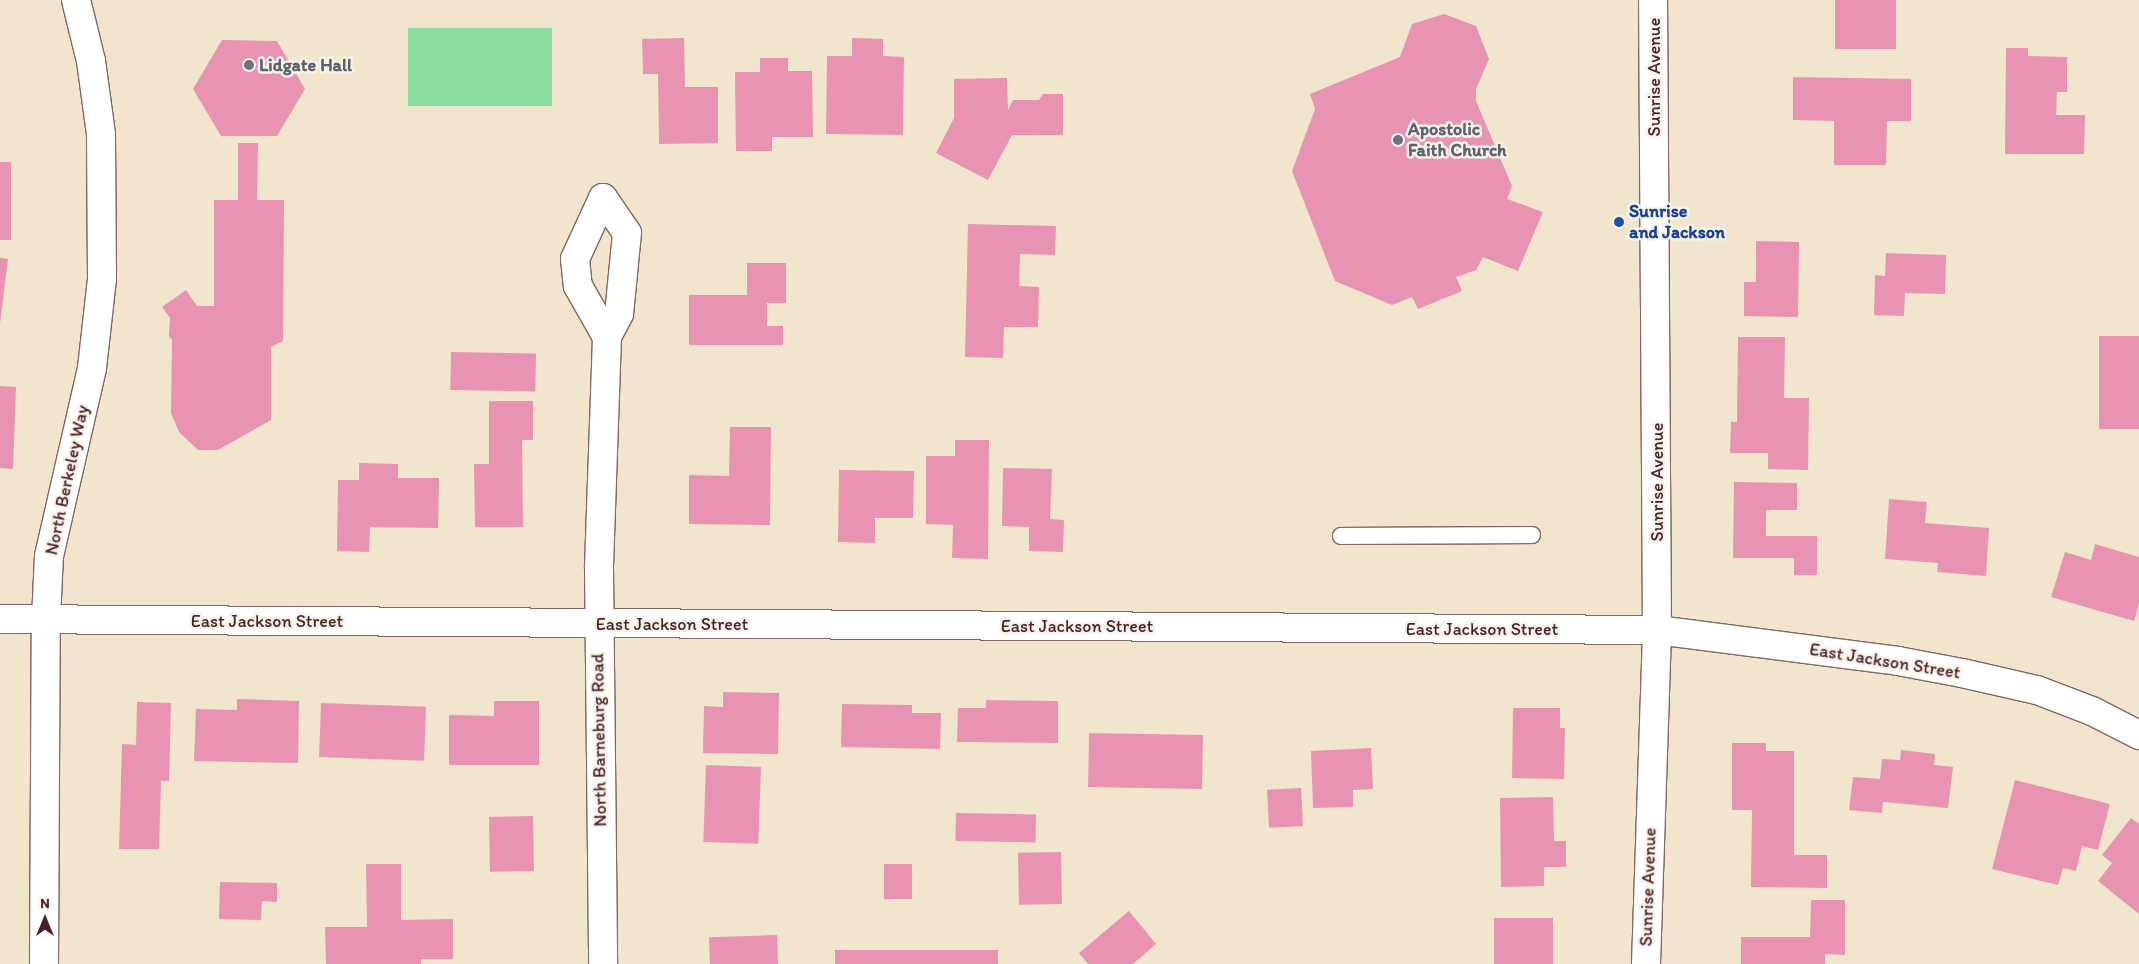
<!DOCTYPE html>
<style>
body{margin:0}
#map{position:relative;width:2139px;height:964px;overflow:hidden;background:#f2e5cd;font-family:Itim,sans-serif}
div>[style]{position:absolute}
.green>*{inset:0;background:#89dd9f;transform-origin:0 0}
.building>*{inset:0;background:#e893b1;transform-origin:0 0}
.roads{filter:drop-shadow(1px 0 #856464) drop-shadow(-1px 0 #856464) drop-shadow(0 1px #856464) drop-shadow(0 -1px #856464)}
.lane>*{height:16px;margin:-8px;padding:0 8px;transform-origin:8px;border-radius:8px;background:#fff}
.street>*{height:28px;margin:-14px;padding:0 14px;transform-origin:14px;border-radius:14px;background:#fff}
.secondary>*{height:28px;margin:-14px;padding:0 14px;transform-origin:14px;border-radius:14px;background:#fff}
.dots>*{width:14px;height:14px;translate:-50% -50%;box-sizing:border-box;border:2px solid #f7f3e8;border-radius:50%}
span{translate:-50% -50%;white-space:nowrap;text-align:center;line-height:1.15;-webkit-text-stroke:5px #f7f3e8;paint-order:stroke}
.worship-label{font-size:18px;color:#5b616d;font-weight:700}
.left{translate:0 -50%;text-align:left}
.street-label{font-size:18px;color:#4a1f2b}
.transit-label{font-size:18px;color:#164399;font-weight:700}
.north{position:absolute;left:20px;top:894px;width:50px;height:50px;-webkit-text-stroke:4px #f7f3e8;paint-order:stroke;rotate:0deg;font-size:14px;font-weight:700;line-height:20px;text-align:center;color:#4a1f2b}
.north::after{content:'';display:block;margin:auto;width:18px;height:22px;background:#4a1f2b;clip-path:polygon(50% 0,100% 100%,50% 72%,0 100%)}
</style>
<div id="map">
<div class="green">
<div style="left:552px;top:28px;width:78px;height:144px;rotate:90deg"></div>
</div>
<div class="building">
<div style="left:1835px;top:0;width:61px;height:49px"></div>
<div style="clip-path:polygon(1444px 14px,1476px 26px,1489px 59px,1476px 89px,1476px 101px,1512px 186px,1507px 199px,1543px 212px,1518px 271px,1483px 257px,1476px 270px,1456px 277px,1462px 291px,1418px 309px,1412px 297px,1392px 305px,1335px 281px,1292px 171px,1315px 109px,1310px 94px,1400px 57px,1412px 24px)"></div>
<div style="clip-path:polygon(684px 38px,685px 87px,718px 87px,718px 143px,659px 144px,658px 74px,643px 74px,642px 39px)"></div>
<div style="clip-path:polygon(852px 38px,883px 39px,883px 56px,904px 57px,903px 135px,826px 134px,827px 56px,852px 56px)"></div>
<div style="clip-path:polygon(222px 40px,277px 41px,305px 89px,277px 136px,221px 136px,193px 89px)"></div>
<div style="clip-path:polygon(2006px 48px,2028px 48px,2028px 56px,2067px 57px,2067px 92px,2057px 92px,2056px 115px,2085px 115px,2084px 154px,2005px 154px)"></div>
<div style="clip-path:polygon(760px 58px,788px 58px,788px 71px,812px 71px,813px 137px,772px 137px,772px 151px,736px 151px,735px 72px,760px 72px)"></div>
<div style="clip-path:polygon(1793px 77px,1911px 79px,1911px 121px,1887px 121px,1886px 165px,1834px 165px,1834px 121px,1793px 120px)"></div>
<div style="clip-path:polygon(1007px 78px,1008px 110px,1013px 100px,1039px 100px,1043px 94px,1063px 94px,1063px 135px,1012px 135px,988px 180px,936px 153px,954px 118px,954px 79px)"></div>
<div style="clip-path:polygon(238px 143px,258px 143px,257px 200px,284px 200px,283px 341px,271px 347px,271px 420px,218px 450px,198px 450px,179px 432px,171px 413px,172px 340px,169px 336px,170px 318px,162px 307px,186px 290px,197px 306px,214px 306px,214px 200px,238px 200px)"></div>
<div style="left:0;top:162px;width:11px;height:78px"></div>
<div style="clip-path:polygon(968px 224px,1056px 226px,1055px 255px,1020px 254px,1019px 286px,1039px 287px,1038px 327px,1004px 327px,1003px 358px,965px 357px)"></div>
<div style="clip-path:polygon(1756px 241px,1799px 242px,1798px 317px,1744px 316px,1744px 282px,1756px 282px)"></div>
<div style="clip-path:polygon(1886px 253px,1946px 255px,1945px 294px,1905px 293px,1904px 316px,1874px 315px,1875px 275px,1885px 276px)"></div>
<div style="left:0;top:258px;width:8px;height:87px;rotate:7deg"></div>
<div style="clip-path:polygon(747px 263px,786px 263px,786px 303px,767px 303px,767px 326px,783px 326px,783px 345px,689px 345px,689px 295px,747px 295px)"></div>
<div style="left:2099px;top:336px;width:40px;height:93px"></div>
<div style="clip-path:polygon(1738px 337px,1785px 337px,1784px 398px,1809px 398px,1808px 470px,1768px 469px,1768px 453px,1730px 453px,1731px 422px,1737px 422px)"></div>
<div style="left:451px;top:352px;width:85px;height:38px;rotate:1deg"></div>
<div style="clip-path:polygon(0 386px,16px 387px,13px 469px,0 468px)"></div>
<div style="clip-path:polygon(489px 401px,533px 401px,533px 440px,522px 440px,523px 527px,475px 527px,474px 464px,489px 464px)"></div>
<div style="clip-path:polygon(730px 427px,771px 427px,770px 525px,689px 524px,689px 475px,729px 476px)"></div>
<div style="clip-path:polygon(955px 440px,989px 440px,988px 559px,952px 558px,953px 525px,926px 524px,926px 456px,955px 456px)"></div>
<div style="clip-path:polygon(359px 463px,398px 464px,398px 478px,439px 478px,438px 528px,370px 527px,369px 552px,337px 551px,338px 480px,359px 480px)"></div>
<div style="clip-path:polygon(1003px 468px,1052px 469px,1050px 519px,1064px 520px,1063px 552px,1029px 551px,1029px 527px,1002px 526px)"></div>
<div style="clip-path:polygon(839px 470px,914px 471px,913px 518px,875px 518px,875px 543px,838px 542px)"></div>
<div style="clip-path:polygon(1734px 482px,1797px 483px,1797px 510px,1766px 510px,1766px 536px,1817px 536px,1817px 575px,1794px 575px,1794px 558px,1733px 558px)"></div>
<div style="clip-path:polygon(1889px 499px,1927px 502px,1925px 523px,1989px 528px,1986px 576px,1937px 572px,1938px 563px,1885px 559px)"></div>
<div style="clip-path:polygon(2095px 544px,2139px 557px,2139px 604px,2134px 621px,2051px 597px,2065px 552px,2091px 560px)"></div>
<div style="clip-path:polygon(723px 692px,779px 693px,778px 754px,703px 753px,704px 706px,723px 707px)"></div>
<div style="clip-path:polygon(237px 699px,299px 701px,298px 763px,194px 761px,196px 709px,237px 710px)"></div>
<div style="clip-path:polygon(986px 700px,1058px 701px,1058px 743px,957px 742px,958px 708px,986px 708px)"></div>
<div style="clip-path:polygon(494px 701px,539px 701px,539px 765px,449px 765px,449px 715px,494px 716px)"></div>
<div style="clip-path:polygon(137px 702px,171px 703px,169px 781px,161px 781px,159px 849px,119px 849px,122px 744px,136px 745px)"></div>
<div style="left:321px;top:703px;width:105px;height:54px;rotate:2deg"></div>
<div style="clip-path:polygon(842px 704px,912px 705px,912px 713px,941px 713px,940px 749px,841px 747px)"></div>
<div style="clip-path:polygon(1513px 708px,1560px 708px,1560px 728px,1565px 728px,1564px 779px,1512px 778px)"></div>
<div style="left:1089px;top:733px;width:114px;height:54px;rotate:1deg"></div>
<div style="clip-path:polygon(1732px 743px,1766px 743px,1766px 751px,1794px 751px,1794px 855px,1827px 855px,1827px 888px,1751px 887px,1752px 810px,1732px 810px)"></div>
<div style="clip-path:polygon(1371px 748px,1373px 789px,1353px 790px,1353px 807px,1313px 808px,1311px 751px)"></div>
<div style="clip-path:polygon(1901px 750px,1935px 754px,1934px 765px,1953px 767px,1948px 808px,1883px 802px,1882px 813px,1849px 810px,1853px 777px,1880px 779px,1882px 759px,1900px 760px)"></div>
<div style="left:706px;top:765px;width:55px;height:77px;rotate:2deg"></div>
<div style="clip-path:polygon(2015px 780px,2110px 804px,2098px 850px,2082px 846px,2076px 871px,2063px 868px,2058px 885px,1992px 869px)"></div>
<div style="left:1301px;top:788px;width:38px;height:34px;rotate:87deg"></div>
<div style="clip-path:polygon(1553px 797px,1554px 841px,1566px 841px,1566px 867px,1544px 867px,1544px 886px,1501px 887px,1500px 798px)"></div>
<div style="left:956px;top:813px;width:80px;height:28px;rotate:1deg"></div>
<div style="left:533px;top:816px;width:55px;height:44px;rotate:89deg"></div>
<div style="clip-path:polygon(2131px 818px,2139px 824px,2139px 914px,2098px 881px,2112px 863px,2102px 855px)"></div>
<div style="left:1061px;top:852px;width:52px;height:43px;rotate:89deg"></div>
<div style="clip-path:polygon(366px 864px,401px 864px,401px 920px,453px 919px,453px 959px,421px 959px,421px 964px,326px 964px,325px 927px,367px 927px)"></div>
<div style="left:884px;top:864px;width:28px;height:35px"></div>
<div style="clip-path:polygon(220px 882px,277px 883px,277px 902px,262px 901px,261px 920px,219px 919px)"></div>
<div style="clip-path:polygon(1811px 900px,1845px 900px,1845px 955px,1825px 954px,1825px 964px,1741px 964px,1741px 937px,1810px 937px)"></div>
<div style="clip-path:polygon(1129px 911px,1156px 944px,1133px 964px,1088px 964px,1079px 953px)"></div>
<div style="left:1494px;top:918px;width:59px;height:46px"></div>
<div style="left:777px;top:935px;width:29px;height:68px;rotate:88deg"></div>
<div style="left:835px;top:950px;width:163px;height:14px"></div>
</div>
<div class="roads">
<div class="lane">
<div style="left:1341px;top:536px;width:191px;rotate:-0.3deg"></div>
</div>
<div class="street">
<div style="left:603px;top:198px;width:42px;rotate:55.6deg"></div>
<div style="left:627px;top:233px;width:81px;rotate:95.6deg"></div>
<div style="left:619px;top:314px;width:26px;rotate:118deg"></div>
<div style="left:607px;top:337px;width:232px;rotate:92deg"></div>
<div style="left:599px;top:569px;width:395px;rotate:89.4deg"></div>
<div style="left:603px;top:198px;width:67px;rotate:114.7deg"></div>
<div style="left:575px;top:259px;width:27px;rotate:84deg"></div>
<div style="left:578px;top:286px;width:59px;rotate:60.4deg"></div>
<div style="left:44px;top:964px;width:345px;rotate:-89.7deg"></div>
<div style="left:46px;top:619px;width:63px;rotate:-87.3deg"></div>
<div style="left:49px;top:556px;width:193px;rotate:-77.1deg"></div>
<div style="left:92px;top:368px;width:90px;rotate:-83.6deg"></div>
<div style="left:102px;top:279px;width:145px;rotate:-90.4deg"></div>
<div style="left:101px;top:134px;width:74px;rotate:-97.8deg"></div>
<div style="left:91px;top:61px;width:63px;rotate:-103.8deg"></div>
</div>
<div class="secondary">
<div style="left:0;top:619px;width:1657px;rotate:0.38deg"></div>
<div style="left:1657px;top:630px;width:243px;rotate:7.3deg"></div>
<div style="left:1898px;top:661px;width:65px;rotate:10.6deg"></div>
<div style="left:1962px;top:673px;width:77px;rotate:12.8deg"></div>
<div style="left:2037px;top:690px;width:59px;rotate:20.9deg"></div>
<div style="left:2092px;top:711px;width:53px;rotate:27.1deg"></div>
<div style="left:1646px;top:964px;width:334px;rotate:-88.1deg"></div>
<div style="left:1657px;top:630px;width:630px;rotate:-90.36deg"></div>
</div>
</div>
<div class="dots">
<div style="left:249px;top:65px;background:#6b7280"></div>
<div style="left:1398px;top:140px;background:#6b7280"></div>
<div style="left:1619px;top:222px;background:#1a4fb4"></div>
</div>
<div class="worship-label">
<span class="left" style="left:259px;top:65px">Lidgate Hall</span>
<span class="left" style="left:1408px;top:140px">Apostolic<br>Faith Church</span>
</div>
<div class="street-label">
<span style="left:1654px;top:77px;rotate:-90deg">Sunrise Avenue</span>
<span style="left:67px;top:480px;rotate:-78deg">North Berkeley Way</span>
<span style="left:1657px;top:482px;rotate:-90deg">Sunrise Avenue</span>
<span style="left:267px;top:621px">East Jackson Street</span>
<span style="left:672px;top:624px">East Jackson Street</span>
<span style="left:1077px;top:626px">East Jackson Street</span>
<span style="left:1482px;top:629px">East Jackson Street</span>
<span style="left:1885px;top:661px;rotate:9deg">East Jackson Street</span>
<span style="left:599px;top:740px;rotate:-91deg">North Barneburg Road</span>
<span style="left:1648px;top:887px;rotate:-88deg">Sunrise Avenue</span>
</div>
<div class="transit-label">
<span class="left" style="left:1629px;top:222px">Sunrise<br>and Jackson</span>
</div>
<div class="north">N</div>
</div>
